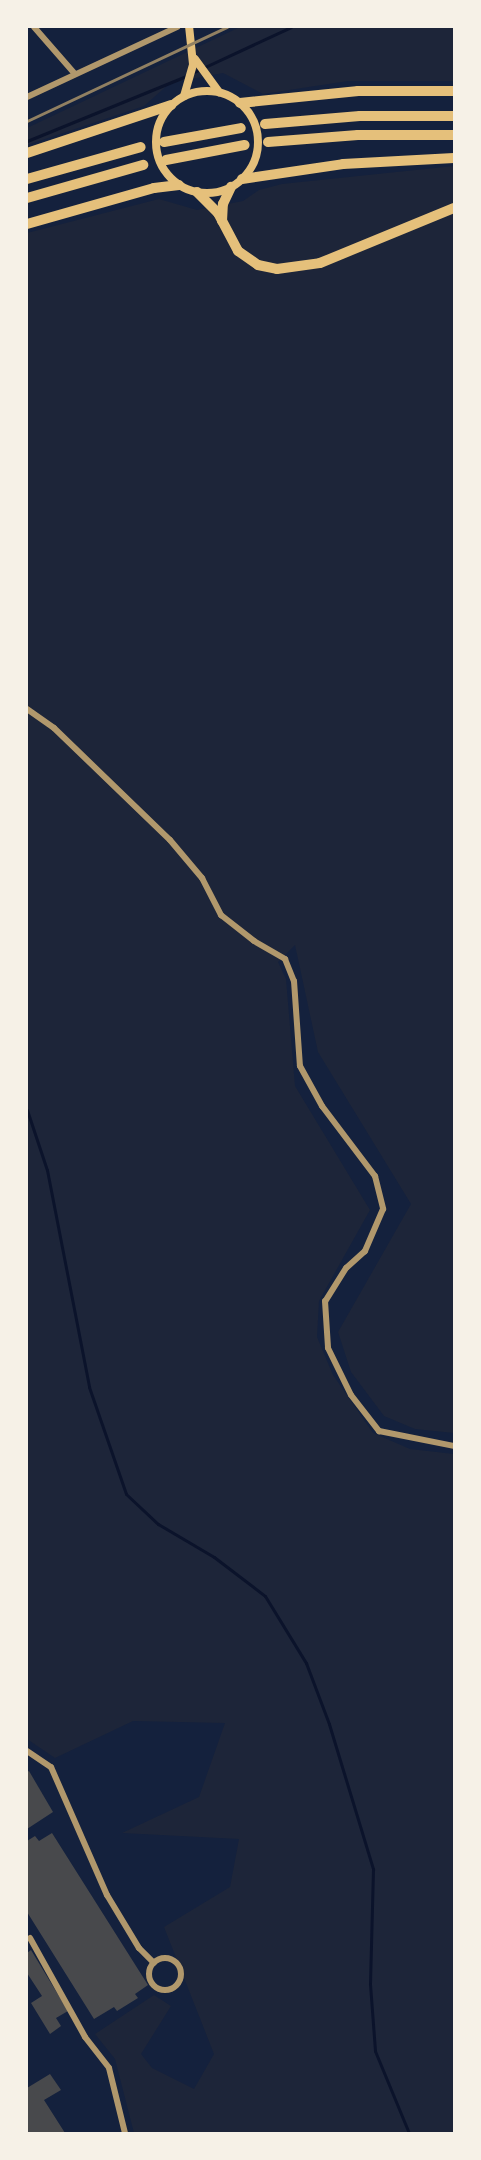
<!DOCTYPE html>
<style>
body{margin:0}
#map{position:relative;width:481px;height:2160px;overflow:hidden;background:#14213d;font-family:"Libre Baskerville",serif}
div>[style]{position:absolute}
.green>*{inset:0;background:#1d2539}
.stream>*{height:3px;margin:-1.5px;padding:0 1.5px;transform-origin:1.5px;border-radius:1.5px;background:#0b132b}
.building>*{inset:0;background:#48494c}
.minor>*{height:6px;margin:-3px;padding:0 3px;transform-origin:3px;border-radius:3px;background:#b1986c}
.minor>.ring{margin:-3px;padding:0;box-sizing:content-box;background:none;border:6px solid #b1986c;border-radius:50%}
.secondary>*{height:8px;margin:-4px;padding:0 4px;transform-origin:4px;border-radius:4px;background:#e5c07b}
.secondary>.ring{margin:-4px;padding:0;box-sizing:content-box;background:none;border:8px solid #e5c07b;border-radius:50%}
.motorway>*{height:10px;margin:-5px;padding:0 5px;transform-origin:5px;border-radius:5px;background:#e5c07b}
.rail>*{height:3px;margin:-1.5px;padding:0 1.5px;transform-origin:1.5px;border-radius:1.5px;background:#918062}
span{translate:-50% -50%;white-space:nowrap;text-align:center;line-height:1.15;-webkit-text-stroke:4.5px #f6f1e7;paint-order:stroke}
.frame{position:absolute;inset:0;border:28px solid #f6f1e7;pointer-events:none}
</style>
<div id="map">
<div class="green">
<div style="clip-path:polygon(240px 27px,454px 27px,454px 81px,348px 81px,263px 94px,223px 73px,170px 83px,144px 106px,27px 145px,27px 128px)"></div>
<div style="clip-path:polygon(454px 166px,454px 1433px,415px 1429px,384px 1416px,351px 1372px,338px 1332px,411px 1204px,318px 1052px,295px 945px,278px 962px,286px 979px,295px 1086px,370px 1210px,319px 1301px,317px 1337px,333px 1375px,373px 1433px,410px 1449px,454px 1454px,454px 2133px,134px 2133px,115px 2059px,95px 2034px,154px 1995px,171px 2006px,141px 2054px,152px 2068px,194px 2089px,214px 2054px,164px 1927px,230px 1887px,239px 1839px,122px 1833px,199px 1797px,225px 1723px,133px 1721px,55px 1758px,27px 1739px,27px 233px,159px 199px,197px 210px,243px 201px,259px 190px,282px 184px)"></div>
</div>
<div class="stream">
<div style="left:192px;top:73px;width:109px;rotate:-24.9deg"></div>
<div style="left:27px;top:141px;width:172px;rotate:-22.2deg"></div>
<div style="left:27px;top:1110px;width:63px;rotate:71.6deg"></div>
<div style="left:47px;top:1170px;width:221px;rotate:79deg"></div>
<div style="left:89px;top:1387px;width:113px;rotate:70.9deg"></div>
<div style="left:126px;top:1494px;width:44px;rotate:43.2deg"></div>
<div style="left:158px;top:1524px;width:65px;rotate:30.5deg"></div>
<div style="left:214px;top:1557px;width:64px;rotate:37.4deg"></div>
<div style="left:265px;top:1596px;width:79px;rotate:58.5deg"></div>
<div style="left:306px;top:1663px;width:65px;rotate:69.3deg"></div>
<div style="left:329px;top:1724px;width:152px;rotate:73.1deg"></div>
<div style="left:373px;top:1869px;width:115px;rotate:91.5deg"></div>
<div style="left:370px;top:1984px;width:67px;rotate:85.7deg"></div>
<div style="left:375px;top:2051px;width:89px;rotate:67.5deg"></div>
</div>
<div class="building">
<div style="clip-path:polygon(29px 1771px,53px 1812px,27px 1829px,27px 1772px)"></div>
<div style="clip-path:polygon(52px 1833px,148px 1985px,135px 1994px,138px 1998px,117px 2011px,114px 2007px,94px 2019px,27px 1912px,27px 1841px,35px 1836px,39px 1841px)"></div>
<div style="clip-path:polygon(31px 1950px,68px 2011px,56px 2018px,61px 2026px,50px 2034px,31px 2003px,42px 1996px,27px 1973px,27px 1953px)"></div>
<div style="clip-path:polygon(50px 2074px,61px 2090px,44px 2100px,65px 2133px,27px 2133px,27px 2088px)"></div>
</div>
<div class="minor">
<div style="left:34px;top:27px;width:62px;rotate:48.9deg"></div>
<div style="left:27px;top:97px;width:166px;rotate:-25deg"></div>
<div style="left:27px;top:709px;width:33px;rotate:35deg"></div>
<div style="left:54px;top:728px;width:161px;rotate:44deg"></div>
<div style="left:170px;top:840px;width:50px;rotate:49.9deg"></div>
<div style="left:202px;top:878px;width:42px;rotate:62.8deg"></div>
<div style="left:221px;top:915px;width:42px;rotate:38.2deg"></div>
<div style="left:254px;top:941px;width:36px;rotate:30deg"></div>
<div style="left:285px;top:959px;width:24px;rotate:68deg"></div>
<div style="left:294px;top:981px;width:85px;rotate:86deg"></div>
<div style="left:300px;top:1066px;width:46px;rotate:61.2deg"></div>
<div style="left:322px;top:1106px;width:88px;rotate:52.9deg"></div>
<div style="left:375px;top:1176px;width:34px;rotate:76deg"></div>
<div style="left:383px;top:1209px;width:46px;rotate:113.2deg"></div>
<div style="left:365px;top:1251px;width:25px;rotate:138deg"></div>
<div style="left:346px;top:1268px;width:39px;rotate:122deg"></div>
<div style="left:325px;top:1301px;width:47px;rotate:86.3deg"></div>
<div style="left:328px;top:1348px;width:52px;rotate:63.9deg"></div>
<div style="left:351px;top:1395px;width:46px;rotate:52.1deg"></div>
<div style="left:379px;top:1431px;width:76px;rotate:11.3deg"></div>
<div style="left:27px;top:1751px;width:29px;rotate:34deg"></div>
<div style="left:51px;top:1767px;width:140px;rotate:66.4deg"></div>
<div style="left:107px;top:1895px;width:62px;rotate:58.9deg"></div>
<div style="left:139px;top:1948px;width:21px;rotate:45deg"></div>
<div style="left:30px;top:1938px;width:113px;rotate:60.9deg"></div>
<div style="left:85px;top:2037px;width:39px;rotate:52deg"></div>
<div style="left:109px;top:2068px;width:67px;rotate:76.2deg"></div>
<div class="ring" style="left:149px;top:1958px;width:26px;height:26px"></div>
</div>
<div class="secondary">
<div style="left:195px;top:59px;width:41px;rotate:54deg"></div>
<div class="ring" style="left:156px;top:91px;width:94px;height:94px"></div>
<div style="left:184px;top:96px;width:33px;rotate:-74deg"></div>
<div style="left:193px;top:64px;width:37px;rotate:-96deg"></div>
</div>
<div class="motorway">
<div style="left:240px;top:103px;width:119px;rotate:-5.8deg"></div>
<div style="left:358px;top:91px;width:96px"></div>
<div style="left:265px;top:124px;width:95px;rotate:-4.8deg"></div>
<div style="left:360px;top:116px;width:94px"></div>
<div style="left:164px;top:142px;width:78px;rotate:-10.3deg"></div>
<div style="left:268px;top:142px;width:90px;rotate:-4.4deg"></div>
<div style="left:358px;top:135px;width:96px"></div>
<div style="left:27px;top:153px;width:152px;rotate:-18.4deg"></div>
<div style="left:166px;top:160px;width:80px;rotate:-10.8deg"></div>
<div style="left:27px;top:179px;width:118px;rotate:-15.7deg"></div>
<div style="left:242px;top:179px;width:102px;rotate:-8.4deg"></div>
<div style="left:343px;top:164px;width:111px;rotate:-3.1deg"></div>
<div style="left:197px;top:192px;width:30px;rotate:45deg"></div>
<div style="left:218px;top:213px;width:43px;rotate:62.2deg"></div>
<div style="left:238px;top:251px;width:24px;rotate:35deg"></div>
<div style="left:258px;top:265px;width:19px;rotate:12deg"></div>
<div style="left:277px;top:269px;width:43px;rotate:-7.9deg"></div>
<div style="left:320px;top:263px;width:145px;rotate:-22.3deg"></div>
<div style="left:27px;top:198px;width:121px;rotate:-15.9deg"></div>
<div style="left:222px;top:221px;width:17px;rotate:-87deg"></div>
<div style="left:223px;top:204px;width:19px;rotate:-65deg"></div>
<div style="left:27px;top:224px;width:132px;rotate:-15.8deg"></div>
<div style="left:154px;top:188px;width:25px;rotate:-7deg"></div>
</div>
<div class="rail">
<div style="left:27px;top:121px;width:221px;rotate:-25.2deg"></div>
</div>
<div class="frame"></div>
</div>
